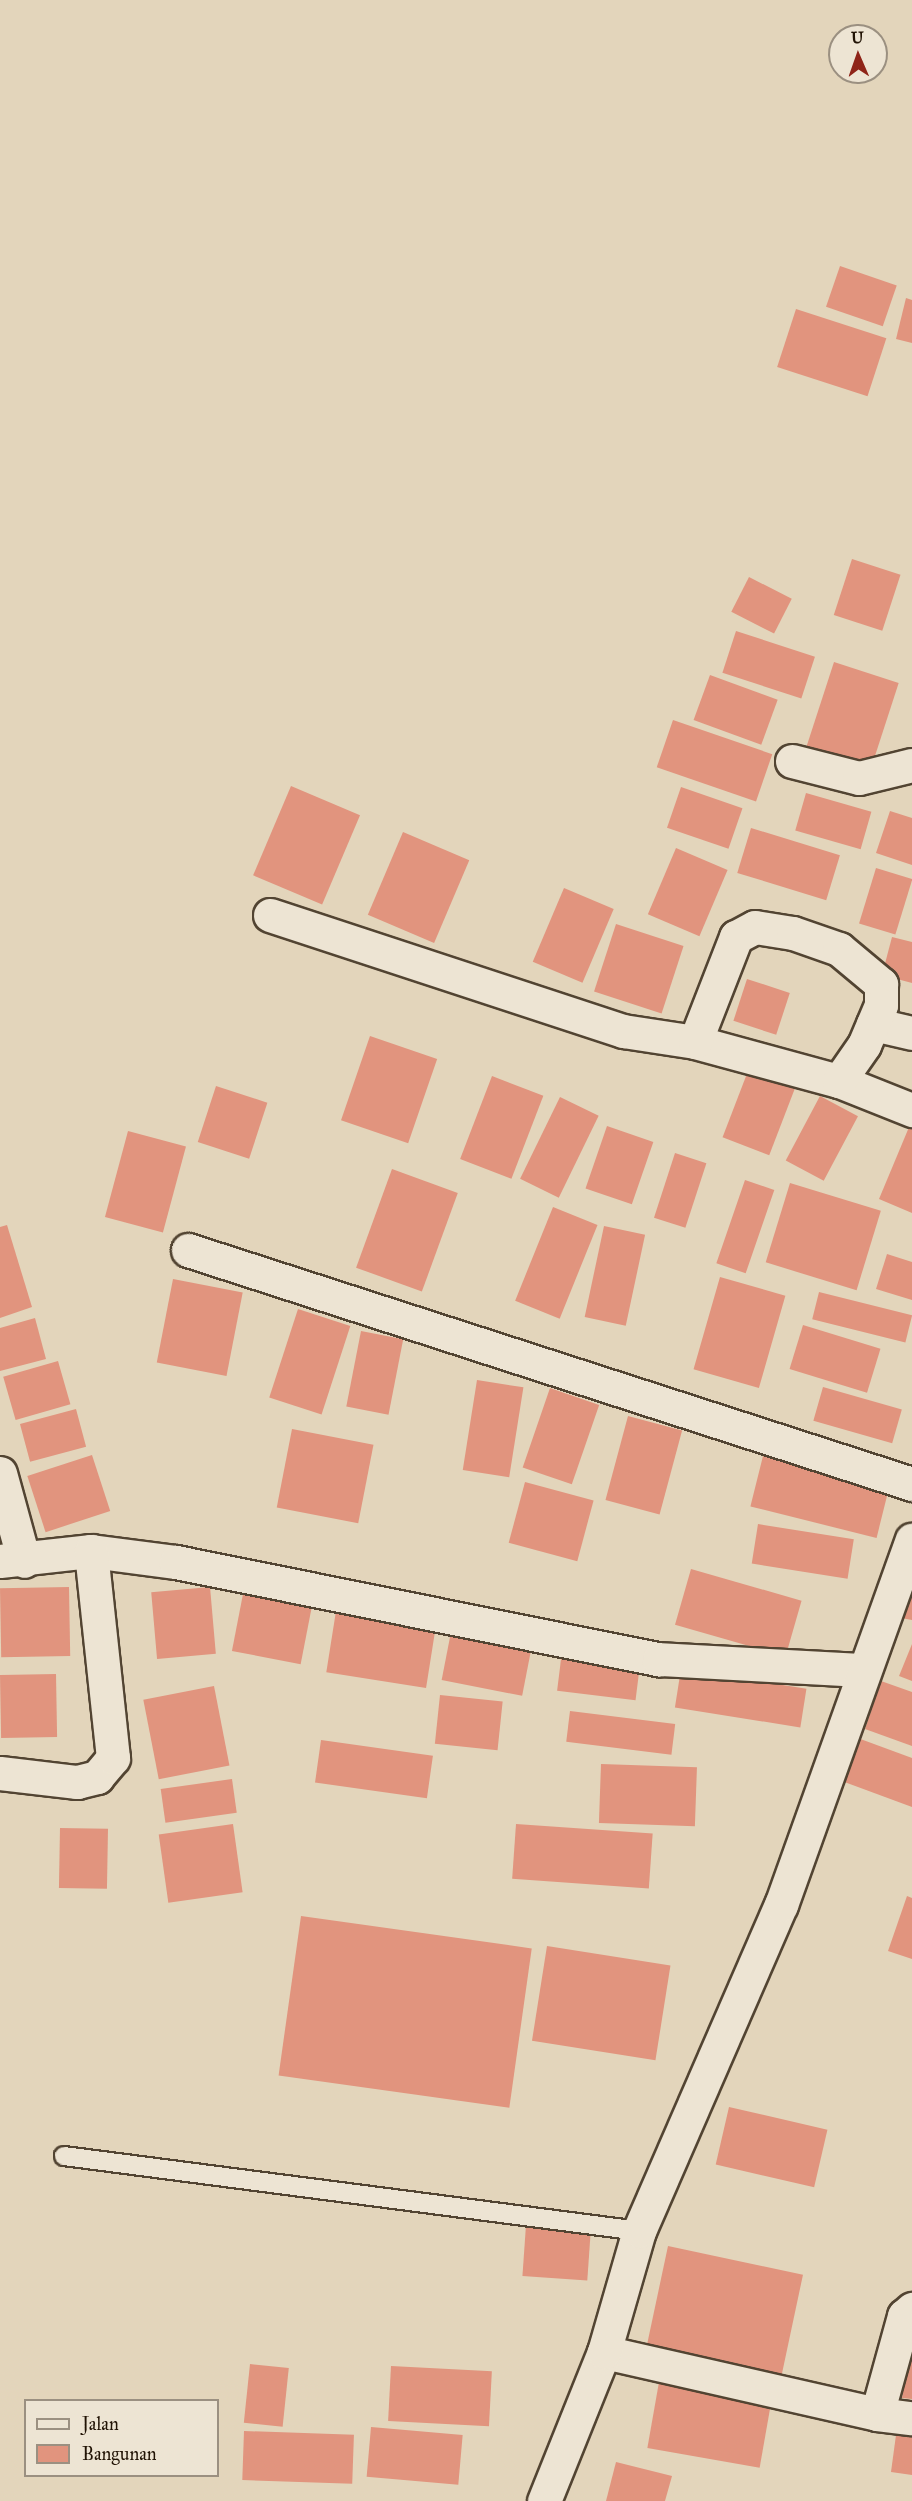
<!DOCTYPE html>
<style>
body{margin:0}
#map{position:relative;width:912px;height:2501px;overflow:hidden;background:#e3d5bb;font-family:"IM FELL Great Primer",serif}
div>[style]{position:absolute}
.building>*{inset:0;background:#e1947e;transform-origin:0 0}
.roads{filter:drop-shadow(2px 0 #524432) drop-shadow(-2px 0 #524432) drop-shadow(0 2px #524432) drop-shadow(0 -2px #524432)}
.lane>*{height:18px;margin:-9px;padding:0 9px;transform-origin:9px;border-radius:9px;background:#ede4d3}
.street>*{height:33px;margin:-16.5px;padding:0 16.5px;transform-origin:16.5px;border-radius:16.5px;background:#ede4d3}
.secondary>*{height:33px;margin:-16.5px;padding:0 16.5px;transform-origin:16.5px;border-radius:16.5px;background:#ede4d3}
span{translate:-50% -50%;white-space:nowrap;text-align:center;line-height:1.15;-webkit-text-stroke:4.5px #ede4d3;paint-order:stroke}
.legend{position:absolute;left:24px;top:2399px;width:195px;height:78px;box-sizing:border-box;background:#ede4d3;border:2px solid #9b9081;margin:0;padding:8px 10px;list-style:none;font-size:18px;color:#211305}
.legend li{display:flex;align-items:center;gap:12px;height:30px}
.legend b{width:30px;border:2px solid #9b9081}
.north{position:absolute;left:828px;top:24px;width:60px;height:60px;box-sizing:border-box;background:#ede4d3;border:2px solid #9b9081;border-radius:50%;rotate:358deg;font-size:16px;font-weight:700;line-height:24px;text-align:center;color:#211305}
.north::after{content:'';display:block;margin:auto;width:21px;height:27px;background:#8f2418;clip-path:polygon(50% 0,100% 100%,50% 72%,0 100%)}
</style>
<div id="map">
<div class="building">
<div style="left:840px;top:266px;width:60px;height:43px;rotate:19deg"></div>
<div style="clip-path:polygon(906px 298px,912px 300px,912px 343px,896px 339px)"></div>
<div style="left:796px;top:309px;width:95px;height:61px;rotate:18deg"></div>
<div style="left:852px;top:559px;width:51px;height:59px;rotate:18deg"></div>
<div style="left:749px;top:577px;width:48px;height:39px;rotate:27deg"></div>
<div style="left:736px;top:631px;width:83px;height:44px;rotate:18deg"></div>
<div style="left:834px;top:662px;width:68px;height:91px;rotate:18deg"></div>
<div style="left:710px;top:675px;width:72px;height:48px;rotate:20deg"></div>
<div style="left:673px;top:720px;width:105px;height:50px;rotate:19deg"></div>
<div style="left:291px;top:786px;width:75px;height:97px;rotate:23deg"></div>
<div style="left:681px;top:787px;width:65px;height:43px;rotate:19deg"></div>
<div style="left:806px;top:793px;width:68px;height:39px;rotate:16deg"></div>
<div style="clip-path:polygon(890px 811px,912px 818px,912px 865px,876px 853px)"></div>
<div style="left:751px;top:828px;width:93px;height:47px;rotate:17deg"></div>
<div style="left:403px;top:832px;width:72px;height:90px;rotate:23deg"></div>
<div style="left:676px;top:848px;width:56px;height:72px;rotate:23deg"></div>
<div style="left:876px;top:868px;width:38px;height:58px;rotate:17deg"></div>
<div style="left:564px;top:888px;width:54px;height:80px;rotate:23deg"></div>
<div style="left:616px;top:924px;width:71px;height:71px;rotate:18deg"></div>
<div style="clip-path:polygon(892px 937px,912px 942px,912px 983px,882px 975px)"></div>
<div style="left:747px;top:979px;width:45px;height:44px;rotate:18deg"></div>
<div style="left:370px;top:1036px;width:71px;height:89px;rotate:19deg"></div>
<div style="left:748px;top:1071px;width:50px;height:71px;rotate:21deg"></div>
<div style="left:492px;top:1076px;width:55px;height:89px;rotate:21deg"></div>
<div style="left:216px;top:1086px;width:54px;height:59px;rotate:18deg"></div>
<div style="left:820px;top:1096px;width:43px;height:73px;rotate:28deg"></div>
<div style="left:560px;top:1097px;width:43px;height:91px;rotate:26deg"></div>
<div style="clip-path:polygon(912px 1120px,912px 1213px,879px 1199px)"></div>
<div style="left:607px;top:1126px;width:49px;height:66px;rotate:19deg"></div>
<div style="left:128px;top:1131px;width:60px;height:89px;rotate:15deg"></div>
<div style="left:675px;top:1153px;width:33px;height:68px;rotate:18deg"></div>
<div style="left:392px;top:1169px;width:70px;height:105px;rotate:20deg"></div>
<div style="left:745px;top:1180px;width:31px;height:88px;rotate:19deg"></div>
<div style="left:790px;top:1183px;width:95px;height:83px;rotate:17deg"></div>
<div style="left:553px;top:1207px;width:48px;height:101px;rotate:22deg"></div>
<div style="clip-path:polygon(7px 1225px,32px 1307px,0 1318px,0 1227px)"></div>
<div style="left:604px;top:1226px;width:42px;height:93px;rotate:12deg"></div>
<div style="clip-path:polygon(887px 1254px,912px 1262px,912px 1300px,876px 1289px)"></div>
<div style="left:720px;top:1277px;width:68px;height:96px;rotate:16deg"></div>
<div style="left:173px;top:1279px;width:71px;height:85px;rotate:11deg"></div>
<div style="left:819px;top:1292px;width:96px;height:28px;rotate:14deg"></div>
<div style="left:298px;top:1309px;width:55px;height:93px;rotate:18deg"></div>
<div style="clip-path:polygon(35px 1318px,46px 1359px,0 1371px,0 1328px)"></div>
<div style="left:803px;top:1325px;width:81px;height:46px;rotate:17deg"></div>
<div style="left:361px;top:1331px;width:43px;height:77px;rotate:11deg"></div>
<div style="left:58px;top:1361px;width:45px;height:57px;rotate:74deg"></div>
<div style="left:477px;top:1380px;width:47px;height:91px;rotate:9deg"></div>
<div style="left:823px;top:1387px;width:82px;height:35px;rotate:16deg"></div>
<div style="left:550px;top:1388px;width:52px;height:84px;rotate:19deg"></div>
<div style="left:76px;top:1409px;width:39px;height:58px;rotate:75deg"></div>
<div style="left:628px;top:1416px;width:56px;height:87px;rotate:15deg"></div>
<div style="left:292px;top:1429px;width:83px;height:80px;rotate:11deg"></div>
<div style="left:92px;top:1455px;width:59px;height:68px;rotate:72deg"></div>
<div style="left:763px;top:1456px;width:130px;height:52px;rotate:14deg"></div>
<div style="left:525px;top:1482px;width:71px;height:63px;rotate:15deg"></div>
<div style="left:758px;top:1524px;width:97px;height:40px;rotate:9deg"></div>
<div style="left:691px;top:1569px;width:115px;height:58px;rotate:16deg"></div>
<div style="clip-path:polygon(912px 1576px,912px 1620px,901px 1618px)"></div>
<div style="left:69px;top:1587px;width:69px;height:69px;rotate:89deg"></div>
<div style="left:210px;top:1587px;width:67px;height:59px;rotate:85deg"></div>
<div style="left:243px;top:1594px;width:70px;height:58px;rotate:11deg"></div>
<div style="left:336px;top:1611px;width:101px;height:62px;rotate:9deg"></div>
<div style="left:451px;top:1632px;width:82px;height:49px;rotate:11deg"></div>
<div style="clip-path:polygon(912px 1644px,912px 1681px,899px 1676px)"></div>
<div style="left:562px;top:1651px;width:79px;height:40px;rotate:7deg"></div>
<div style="left:681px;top:1669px;width:127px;height:39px;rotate:9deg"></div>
<div style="left:56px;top:1674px;width:63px;height:56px;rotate:89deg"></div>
<div style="clip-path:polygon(881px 1681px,912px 1692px,912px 1746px,865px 1729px)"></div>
<div style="left:214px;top:1686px;width:81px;height:72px;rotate:79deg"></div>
<div style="left:440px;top:1695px;width:63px;height:49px;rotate:6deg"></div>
<div style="left:570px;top:1711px;width:106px;height:31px;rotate:7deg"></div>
<div style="clip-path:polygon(855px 1737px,912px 1758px,912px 1807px,839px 1780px)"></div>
<div style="left:321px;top:1740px;width:113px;height:43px;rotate:8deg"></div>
<div style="left:601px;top:1764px;width:96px;height:59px;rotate:2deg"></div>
<div style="left:232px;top:1779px;width:34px;height:72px;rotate:82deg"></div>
<div style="left:233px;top:1824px;width:69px;height:75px;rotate:82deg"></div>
<div style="left:516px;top:1824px;width:137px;height:55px;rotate:4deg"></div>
<div style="left:60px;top:1828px;width:48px;height:60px;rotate:1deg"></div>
<div style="clip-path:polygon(907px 1896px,912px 1898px,912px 1959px,888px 1951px)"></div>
<div style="left:301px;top:1916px;width:233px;height:161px;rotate:8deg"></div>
<div style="left:547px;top:1946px;width:125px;height:96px;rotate:9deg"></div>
<div style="left:729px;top:2107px;width:101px;height:59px;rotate:13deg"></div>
<div style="left:526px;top:2225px;width:65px;height:51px;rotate:4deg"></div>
<div style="left:668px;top:2246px;width:138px;height:103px;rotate:12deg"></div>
<div style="clip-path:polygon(912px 2332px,912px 2399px,902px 2398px)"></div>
<div style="left:250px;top:2364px;width:39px;height:59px;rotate:6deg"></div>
<div style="left:391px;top:2366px;width:101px;height:55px;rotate:3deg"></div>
<div style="left:659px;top:2382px;width:114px;height:67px;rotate:10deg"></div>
<div style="left:371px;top:2427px;width:92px;height:50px;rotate:5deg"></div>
<div style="left:244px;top:2431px;width:110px;height:49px;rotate:2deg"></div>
<div style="clip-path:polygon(896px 2435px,912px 2437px,912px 2475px,891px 2472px)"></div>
<div style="clip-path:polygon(616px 2462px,672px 2476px,665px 2501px,606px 2501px)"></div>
</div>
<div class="roads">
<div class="lane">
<div style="left:64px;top:2156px;width:580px;rotate:7.43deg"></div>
</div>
<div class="street">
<div style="left:792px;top:761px;width:69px;rotate:14.2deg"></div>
<div style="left:859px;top:778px;width:55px;rotate:-13.8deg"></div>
<div style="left:270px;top:915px;width:372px;rotate:18.2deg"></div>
<div style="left:623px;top:1031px;width:73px;rotate:8.7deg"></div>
<div style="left:695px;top:1042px;width:149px;rotate:15.2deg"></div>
<div style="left:839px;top:1081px;width:79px;rotate:21.7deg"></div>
<div style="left:873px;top:1024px;width:40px;rotate:13deg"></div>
<div style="left:695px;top:1042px;width:113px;rotate:-68.7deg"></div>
<div style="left:736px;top:937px;width:21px;rotate:-28deg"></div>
<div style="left:755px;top:927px;width:38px;rotate:9deg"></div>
<div style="left:793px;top:933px;width:49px;rotate:19.2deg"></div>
<div style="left:839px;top:949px;width:55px;rotate:39.8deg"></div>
<div style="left:881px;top:984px;width:21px;rotate:90deg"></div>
<div style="left:881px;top:1005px;width:43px;rotate:113deg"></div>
<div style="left:864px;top:1045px;width:44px;rotate:124.8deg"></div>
<div style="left:188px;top:1250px;width:761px;rotate:17.91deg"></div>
<div style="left:0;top:1473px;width:91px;rotate:74.7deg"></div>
<div style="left:0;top:1561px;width:92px;rotate:-6.3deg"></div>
<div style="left:91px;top:1551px;width:86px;rotate:7.4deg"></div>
<div style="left:176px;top:1562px;width:493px;rotate:11.4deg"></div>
<div style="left:659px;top:1659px;width:204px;rotate:3.1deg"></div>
<div style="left:0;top:1773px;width:78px;rotate:6.7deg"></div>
<div style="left:77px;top:1782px;width:21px;rotate:-14deg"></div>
<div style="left:97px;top:1777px;width:25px;rotate:-50deg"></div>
<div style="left:113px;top:1758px;width:208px;rotate:-96.1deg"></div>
<div style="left:604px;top:2352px;width:280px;rotate:12.8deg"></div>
<div style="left:877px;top:2414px;width:102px;rotate:-74.6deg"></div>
<div style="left:904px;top:2316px;width:11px;rotate:-41deg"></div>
<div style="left:877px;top:2414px;width:35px;rotate:7deg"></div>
</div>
<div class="secondary">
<div style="left:544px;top:2501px;width:161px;rotate:-68.1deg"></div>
<div style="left:604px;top:2352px;width:126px;rotate:-73.9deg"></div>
<div style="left:639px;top:2231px;width:356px;rotate:-66.5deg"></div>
<div style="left:781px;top:1905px;width:388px;rotate:-70.3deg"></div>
</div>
</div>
<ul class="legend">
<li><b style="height:8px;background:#ede4d3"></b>Jalan</li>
<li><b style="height:16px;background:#e1947e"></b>Bangunan</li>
</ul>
<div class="north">U</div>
</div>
